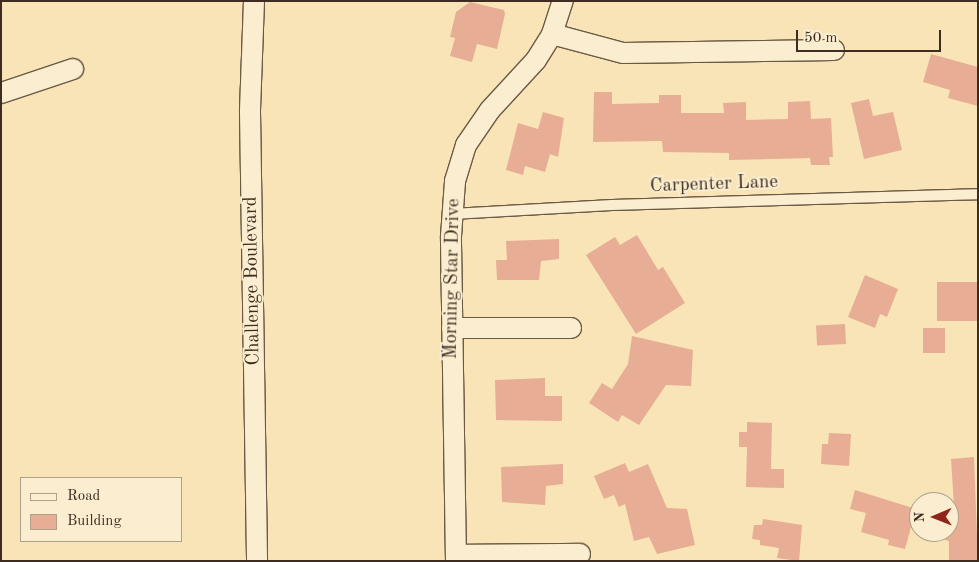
<!DOCTYPE html>
<style>
body{margin:0}
#map{position:relative;width:979px;height:562px;overflow:hidden;background:#f8e4b6;font-family:"Old Standard TT",serif}
div>[style]{position:absolute}
.building>*{inset:0;background:#e7ae95;transform-origin:0 0}
.roads{filter:drop-shadow(1px 0 #6c5a45) drop-shadow(-1px 0 #6c5a45) drop-shadow(0 1px #6c5a45) drop-shadow(0 -1px #6c5a45)}
.lane>*{height:10px;margin:-5px;padding:0 5px;transform-origin:5px;border-radius:5px;background:#faedd0}
.street>*{height:20px;margin:-10px;padding:0 10px;transform-origin:10px;border-radius:10px;background:#faedd0}
span{translate:-50% -50%;white-space:nowrap;text-align:center;line-height:1.15;-webkit-text-stroke:4px #faedd0;paint-order:stroke}
.street-label{font-size:19px;color:#3d2c1f}
.frame{position:absolute;inset:0;border:2px solid #3d2c1f;pointer-events:none}
.legend{position:absolute;left:20px;top:477px;width:162px;height:65px;box-sizing:border-box;background:#faedd0;border:1px solid #aea089;margin:0;padding:6px 9px;list-style:none;font-size:15px;color:#3d2c1f}
.legend li{display:flex;align-items:center;gap:10px;height:25px}
.legend b{width:25px;border:1px solid #aea089}
.north{position:absolute;left:909px;top:492px;width:50px;height:50px;box-sizing:border-box;background:#faedd0;border:1px solid #aea089;border-radius:50%;rotate:269deg;font-size:14px;font-weight:700;line-height:20px;text-align:center;color:#3d2c1f}
.north::after{content:'';display:block;margin:auto;width:18px;height:22px;background:#8f2418;clip-path:polygon(50% 0,100% 100%,50% 72%,0 100%)}
.scale{position:absolute;left:796px;top:30px;width:145px;height:22px;box-sizing:border-box;border:2px solid #3d2c1f;border-top:0;padding-left:6px;font-size:15px;line-height:18px;white-space:nowrap;color:#3d2c1f;-webkit-text-stroke:4px #faedd0;paint-order:stroke}
</style>
<div id="map">
<div class="building">
<div style="clip-path:polygon(470px 2px,504px 10px,505px 14px,497px 49px,477px 44px,472px 62px,450px 56px,455px 38px,450px 37px,456px 12px)"></div>
<div style="clip-path:polygon(931px 54px,978px 67px,978px 106px,948px 98px,950px 90px,923px 82px)"></div>
<div style="clip-path:polygon(594px 92px,612px 92px,612px 104px,659px 103px,659px 95px,681px 95px,681px 113px,724px 113px,723px 103px,746px 102px,746px 120px,788px 119px,788px 102px,810px 101px,811px 119px,831px 118px,833px 157px,829px 157px,830px 165px,811px 165px,810px 158px,729px 160px,729px 153px,663px 152px,662px 141px,593px 142px)"></div>
<div style="clip-path:polygon(869px 99px,873px 116px,893px 112px,902px 150px,864px 159px,851px 103px)"></div>
<div style="clip-path:polygon(543px 112px,564px 118px,558px 157px,550px 154px,545px 172px,525px 166px,523px 175px,506px 170px,518px 123px,538px 129px)"></div>
<div style="clip-path:polygon(637px 235px,658px 270px,663px 267px,685px 303px,636px 334px,586px 255px,615px 237px,620px 245px)"></div>
<div style="clip-path:polygon(559px 239px,559px 259px,541px 261px,539px 280px,497px 280px,496px 260px,507px 260px,506px 241px)"></div>
<div style="clip-path:polygon(865px 275px,898px 289px,887px 317px,880px 314px,875px 328px,848px 317px)"></div>
<div style="left:937px;top:282px;width:41px;height:39px"></div>
<div style="left:845px;top:324px;width:20px;height:29px;rotate:87deg"></div>
<div style="left:923px;top:328px;width:22px;height:25px"></div>
<div style="clip-path:polygon(632px 336px,693px 350px,691px 386px,666px 385px,639px 425px,622px 415px,618px 422px,589px 403px,602px 383px,612px 389px,628px 364px)"></div>
<div style="clip-path:polygon(545px 378px,545px 396px,562px 396px,562px 421px,496px 420px,495px 380px)"></div>
<div style="clip-path:polygon(747px 422px,772px 423px,771px 469px,784px 469px,784px 488px,746px 487px,747px 447px,739px 447px,739px 432px,747px 432px)"></div>
<div style="clip-path:polygon(829px 433px,851px 434px,849px 466px,821px 464px,822px 444px,828px 444px)"></div>
<div style="clip-path:polygon(974px 457px,978px 561px,949px 561px,949px 541px,945px 540px,949px 532px,949px 505px,954px 506px,951px 459px)"></div>
<div style="clip-path:polygon(625px 463px,629px 472px,648px 464px,667px 508px,687px 509px,695px 545px,657px 554px,649px 537px,634px 541px,625px 504px,619px 507px,614px 495px,604px 499px,594px 476px)"></div>
<div style="clip-path:polygon(563px 464px,563px 484px,546px 486px,545px 505px,502px 502px,501px 467px)"></div>
<div style="clip-path:polygon(855px 490px,916px 509px,905px 549px,888px 545px,889px 540px,861px 532px,866px 513px,850px 509px)"></div>
<div style="clip-path:polygon(763px 519px,802px 525px,799px 561px,777px 558px,779px 548px,760px 545px,760px 540px,752px 539px,754px 525px,762px 525px)"></div>
</div>
<div class="roads">
<div class="lane">
<div style="left:452px;top:214px;width:160px;rotate:-3.2deg"></div>
<div style="left:612px;top:205px;width:366px;rotate:-1.7deg"></div>
</div>
<div class="street">
<div style="left:254px;top:1px;width:111px;rotate:92.1deg"></div>
<div style="left:250px;top:112px;width:449px;rotate:89.1deg"></div>
<div style="left:552px;top:34px;width:73px;rotate:15deg"></div>
<div style="left:623px;top:53px;width:211px;rotate:-0.8deg"></div>
<div style="left:1px;top:93px;width:76px;rotate:-18.4deg"></div>
<div style="left:452px;top:328px;width:119px"></div>
<div style="left:456px;top:555px;width:124px;rotate:-0.5deg"></div>
<div style="left:456px;top:561px;width:325px;rotate:-90.9deg"></div>
<div style="left:451px;top:236px;width:55px;rotate:-85.8deg"></div>
<div style="left:455px;top:181px;width:38px;rotate:-73deg"></div>
<div style="left:466px;top:145px;width:42px;rotate:-55.6deg"></div>
<div style="left:490px;top:110px;width:68px;rotate:-47.4deg"></div>
<div style="left:536px;top:60px;width:31px;rotate:-58deg"></div>
<div style="left:552px;top:34px;width:35px;rotate:-72deg"></div>
</div>
</div>
<div class="street-label">
<span style="left:714px;top:185px;rotate:-2deg">Carpenter Lane</span>
<span style="left:453px;top:279px;rotate:-89deg">Morning Star Drive</span>
<span style="left:253px;top:281px;rotate:-91deg">Challenge Boulevard</span>
</div>
<div class="frame"></div>
<ul class="legend">
<li><b style="height:6px;background:#faedd0"></b>Road</li>
<li><b style="height:14px;background:#e7ae95"></b>Building</li>
</ul>
<div class="north">N</div>
<div class="scale">50 m</div>
</div>
